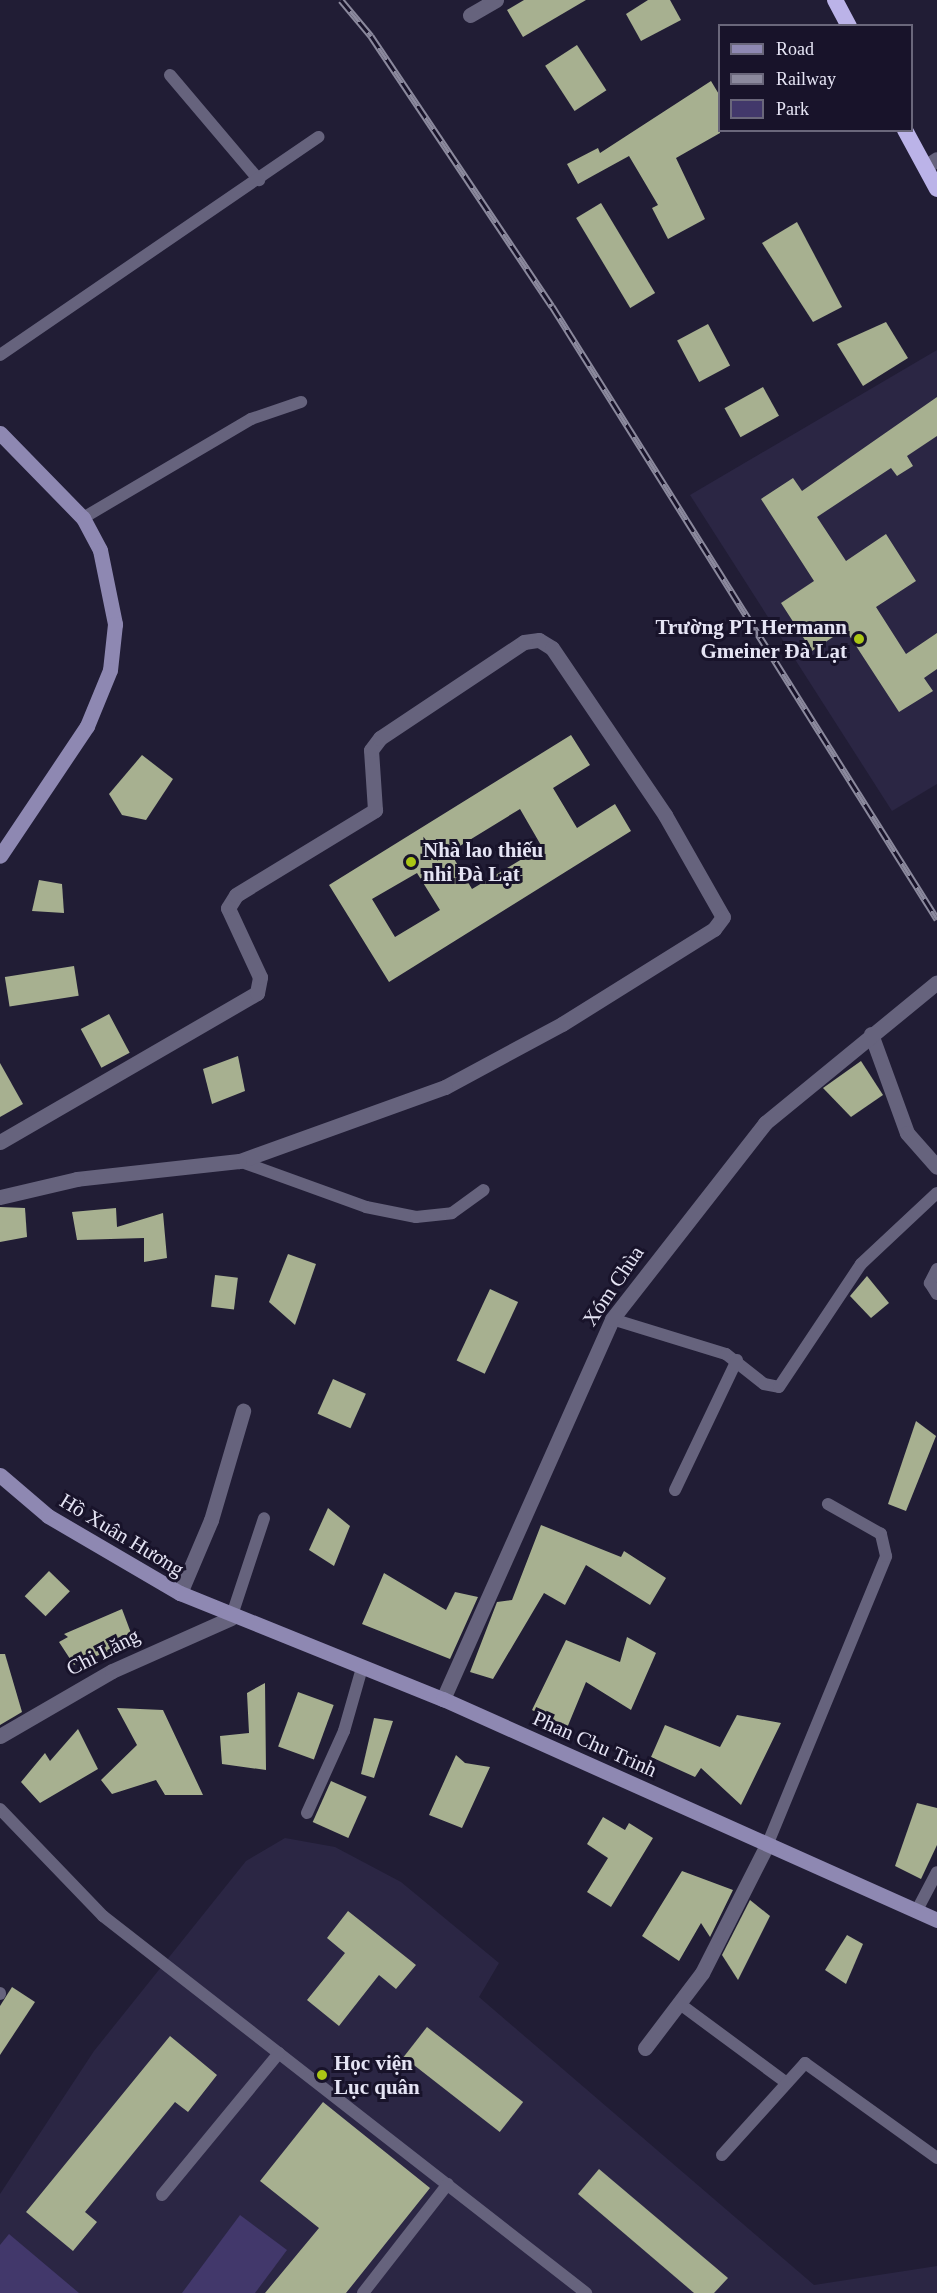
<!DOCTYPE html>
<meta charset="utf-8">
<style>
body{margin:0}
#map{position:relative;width:937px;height:2293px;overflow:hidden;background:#211d35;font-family:"Times New Roman",serif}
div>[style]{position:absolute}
.built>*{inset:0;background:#2b2644}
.green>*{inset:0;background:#42386b}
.building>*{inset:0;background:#a7b090;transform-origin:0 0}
.service>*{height:12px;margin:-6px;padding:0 6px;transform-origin:6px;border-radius:6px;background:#66637d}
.minor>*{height:15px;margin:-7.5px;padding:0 7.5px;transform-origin:7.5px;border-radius:7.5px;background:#66637d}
.tertiary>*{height:15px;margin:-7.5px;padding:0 7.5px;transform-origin:7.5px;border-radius:7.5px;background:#66637d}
.secondary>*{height:15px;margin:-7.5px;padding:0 7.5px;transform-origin:7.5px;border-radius:7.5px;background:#8e88b2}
.trunk>*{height:16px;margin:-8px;padding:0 8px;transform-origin:8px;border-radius:8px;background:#bbb3e8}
.rail>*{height:7px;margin-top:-3.5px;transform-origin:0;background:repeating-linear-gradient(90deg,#18132a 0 14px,#8b899d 0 28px);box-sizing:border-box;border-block:2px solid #8b899d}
.dots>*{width:16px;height:16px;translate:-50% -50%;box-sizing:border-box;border:3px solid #18132a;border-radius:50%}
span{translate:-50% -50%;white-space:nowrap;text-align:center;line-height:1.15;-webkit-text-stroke:6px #18132a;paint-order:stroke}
.poi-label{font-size:21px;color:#e5e4f4;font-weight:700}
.right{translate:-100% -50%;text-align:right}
.left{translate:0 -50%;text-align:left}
.street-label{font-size:21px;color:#e5e4f4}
.legend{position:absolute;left:718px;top:24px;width:195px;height:108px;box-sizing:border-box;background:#18132a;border:2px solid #6a677b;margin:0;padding:8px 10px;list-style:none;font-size:18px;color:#e5e4f4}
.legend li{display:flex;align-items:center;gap:12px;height:30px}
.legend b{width:30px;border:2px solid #6a677b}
</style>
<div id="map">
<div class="built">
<div style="clip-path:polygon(937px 350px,937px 784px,892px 811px,690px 495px)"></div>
<div style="clip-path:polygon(285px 1838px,335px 1847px,401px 1882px,499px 1963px,479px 1997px,814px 2285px,937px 2266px,937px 2293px,0 2293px,0 2194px,94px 2051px,246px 1861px)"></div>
</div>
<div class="green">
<div style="clip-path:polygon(240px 2215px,287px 2250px,255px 2293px,182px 2293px)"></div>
<div style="clip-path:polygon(9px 2234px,79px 2293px,0 2293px,0 2245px)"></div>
</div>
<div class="building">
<div style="clip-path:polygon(524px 0,586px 0,523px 37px,507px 10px)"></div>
<div style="clip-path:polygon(648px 0,670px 0,681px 20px,641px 41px,626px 14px)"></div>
<div style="left:577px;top:45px;width:54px;height:38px;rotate:57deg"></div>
<div style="clip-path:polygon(711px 81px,720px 96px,720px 133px,676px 158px,705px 219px,668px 239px,652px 208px,658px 205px,629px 156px,578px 184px,567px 164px,598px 148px,600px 153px)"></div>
<div style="left:601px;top:203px;width:105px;height:29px;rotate:59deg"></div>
<div style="clip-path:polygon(797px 222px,842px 307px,813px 322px,762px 243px)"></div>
<div style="clip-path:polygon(886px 322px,908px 358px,863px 386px,837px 344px)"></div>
<div style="left:708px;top:324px;width:47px;height:35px;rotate:62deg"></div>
<div style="left:763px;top:387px;width:33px;height:44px;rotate:61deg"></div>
<div style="clip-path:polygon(937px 397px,937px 436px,907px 456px,913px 466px,897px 476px,891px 468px,817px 517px,846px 561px,886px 534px,916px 581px,876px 607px,906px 654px,937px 633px,937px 669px,924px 678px,933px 691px,899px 712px,845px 629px,812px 651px,781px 603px,814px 581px,761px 499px,793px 478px,802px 491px)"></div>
<div style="clip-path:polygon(evenodd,571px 735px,590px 765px,553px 788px,577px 828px,615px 804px,631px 831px,389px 982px,329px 885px,571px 735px,520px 809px,542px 847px,472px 889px,450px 852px,520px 809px,571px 735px,417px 873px,440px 910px,395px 937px,372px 899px,417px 873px)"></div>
<div style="clip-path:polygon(142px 755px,173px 779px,146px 820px,122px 815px,109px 794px)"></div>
<div style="clip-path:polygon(39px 880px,62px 884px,64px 913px,32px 911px)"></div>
<div style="left:74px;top:966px;width:30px;height:70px;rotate:81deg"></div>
<div style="left:109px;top:1014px;width:44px;height:32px;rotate:62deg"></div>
<div style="clip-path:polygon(238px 1056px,245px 1091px,212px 1104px,203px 1069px)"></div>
<div style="clip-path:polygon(861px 1061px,883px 1095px,851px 1117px,823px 1088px)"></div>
<div style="clip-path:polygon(0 1063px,23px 1104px,0 1117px)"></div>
<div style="clip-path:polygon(0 1207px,25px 1208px,27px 1237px,0 1242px)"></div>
<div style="clip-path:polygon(116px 1208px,117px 1227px,163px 1213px,167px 1258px,144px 1262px,144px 1238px,77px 1240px,72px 1212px)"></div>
<div style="clip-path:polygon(288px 1254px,316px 1264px,295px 1325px,269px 1302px)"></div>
<div style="left:215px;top:1275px;width:23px;height:32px;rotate:7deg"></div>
<div style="clip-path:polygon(867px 1276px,889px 1303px,871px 1318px,850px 1296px)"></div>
<div style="left:490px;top:1289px;width:31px;height:79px;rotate:25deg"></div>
<div style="left:333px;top:1379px;width:36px;height:38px;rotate:24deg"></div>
<div style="clip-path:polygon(916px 1421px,936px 1436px,906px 1511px,888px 1504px)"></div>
<div style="clip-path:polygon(328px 1508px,350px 1526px,334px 1566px,309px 1550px)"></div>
<div style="clip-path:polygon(541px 1525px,621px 1557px,624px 1551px,666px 1578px,650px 1605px,586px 1565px,565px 1605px,544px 1593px,493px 1679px,470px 1672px,497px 1602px,512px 1600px)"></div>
<div style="left:49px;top:1571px;width:29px;height:35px;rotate:44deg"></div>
<div style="clip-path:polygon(384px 1573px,446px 1610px,455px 1592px,478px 1597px,450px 1659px,362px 1624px)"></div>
<div style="clip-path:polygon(122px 1609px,134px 1641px,74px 1665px,59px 1642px,68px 1637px,64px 1634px)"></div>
<div style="clip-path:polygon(627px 1637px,656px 1653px,631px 1710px,586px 1682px,567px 1728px,532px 1710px,566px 1640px,620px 1662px)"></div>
<div style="clip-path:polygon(0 1654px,5px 1654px,22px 1712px,0 1725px)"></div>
<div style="clip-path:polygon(265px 1683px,266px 1770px,222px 1764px,220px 1736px,249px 1733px,247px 1693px)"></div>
<div style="left:298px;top:1692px;width:38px;height:58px;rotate:20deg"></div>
<div style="clip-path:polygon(117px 1708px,163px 1710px,203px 1795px,165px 1795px,156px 1780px,112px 1794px,101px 1780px,137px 1745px)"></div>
<div style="clip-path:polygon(737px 1715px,781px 1723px,741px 1805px,701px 1768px,695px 1777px,651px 1757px,665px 1725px,720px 1747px)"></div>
<div style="clip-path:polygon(374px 1718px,393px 1721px,374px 1778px,361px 1774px)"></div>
<div style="clip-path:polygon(78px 1729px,98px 1769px,40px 1803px,21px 1782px,45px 1753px,50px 1761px)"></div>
<div style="clip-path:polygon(456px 1755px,465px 1763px,490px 1767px,462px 1828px,429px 1815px)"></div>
<div style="left:331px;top:1781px;width:39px;height:45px;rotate:24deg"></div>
<div style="clip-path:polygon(917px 1803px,937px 1808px,937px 1845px,921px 1879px,895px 1866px)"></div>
<div style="clip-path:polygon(603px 1817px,625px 1830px,629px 1823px,653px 1838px,611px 1907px,587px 1892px,608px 1858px,587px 1844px)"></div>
<div style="clip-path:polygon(682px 1871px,733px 1890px,710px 1937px,701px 1923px,679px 1961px,642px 1936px)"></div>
<div style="clip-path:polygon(750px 1900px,770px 1916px,738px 1980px,722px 1955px)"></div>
<div style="clip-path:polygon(348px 1911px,416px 1965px,396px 1989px,379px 1975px,339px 2026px,307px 2000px,345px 1953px,327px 1938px)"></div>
<div style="clip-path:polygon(847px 1935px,863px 1944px,846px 1984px,825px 1970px)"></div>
<div style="clip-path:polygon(12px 1987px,35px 2002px,0 2055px,0 2006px)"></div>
<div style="left:427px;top:2027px;width:122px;height:38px;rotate:38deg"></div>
<div style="clip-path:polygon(170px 2036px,217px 2075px,188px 2112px,175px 2102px,85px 2212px,97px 2222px,73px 2251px,26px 2212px)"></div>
<div style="clip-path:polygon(323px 2102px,430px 2188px,346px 2293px,265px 2293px,319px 2228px,260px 2181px)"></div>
<div style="clip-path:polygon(599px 2169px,728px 2278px,714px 2293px,694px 2293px,578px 2194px)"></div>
</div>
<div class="service">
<div style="left:170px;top:75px;width:138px;rotate:49.7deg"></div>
<div style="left:0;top:355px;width:386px;rotate:-34.4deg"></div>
<div style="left:83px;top:518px;width:195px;rotate:-30.5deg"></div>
<div style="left:251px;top:419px;width:53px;rotate:-18.8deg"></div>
<div style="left:239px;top:1161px;width:135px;rotate:19.9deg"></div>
<div style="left:366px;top:1207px;width:51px;rotate:11.3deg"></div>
<div style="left:416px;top:1217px;width:36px;rotate:-6deg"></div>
<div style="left:452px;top:1213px;width:39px;rotate:-36deg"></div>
<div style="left:937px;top:1269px;width:16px;rotate:117deg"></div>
<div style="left:930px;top:1283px;width:13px;rotate:58deg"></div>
<div style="left:612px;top:1319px;width:119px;rotate:17.1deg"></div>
<div style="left:726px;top:1354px;width:48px;rotate:38.3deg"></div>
<div style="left:764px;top:1384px;width:15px;rotate:11deg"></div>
<div style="left:779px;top:1387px;width:148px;rotate:-56.3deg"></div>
<div style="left:861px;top:1264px;width:104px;rotate:-43.1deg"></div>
<div style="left:675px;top:1490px;width:144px;rotate:-64.5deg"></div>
<div style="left:231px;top:1618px;width:105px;rotate:-71.7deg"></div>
<div style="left:0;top:1809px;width:149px;rotate:46.1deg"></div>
<div style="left:103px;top:1916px;width:613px;rotate:37.97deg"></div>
<div style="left:307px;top:1813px;width:90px;rotate:-65.7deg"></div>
<div style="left:344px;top:1731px;width:66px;rotate:-74.1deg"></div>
<div style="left:768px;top:1843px;width:310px;rotate:-67.6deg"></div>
<div style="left:886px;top:1556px;width:23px;rotate:-103deg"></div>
<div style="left:881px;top:1534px;width:61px;rotate:-150.5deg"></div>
<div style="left:916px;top:1912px;width:45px;rotate:-62.3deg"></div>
<div style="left:0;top:1993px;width:1px;rotate:90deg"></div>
<div style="left:680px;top:2004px;width:129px;rotate:36.5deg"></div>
<div style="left:722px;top:2155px;width:124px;rotate:-47.9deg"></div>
<div style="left:805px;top:2063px;width:163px;rotate:35.7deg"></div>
<div style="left:162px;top:2195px;width:184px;rotate:-50.5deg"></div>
<div style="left:363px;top:2293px;width:138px;rotate:-52.1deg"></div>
</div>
<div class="minor">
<div style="left:470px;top:15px;width:30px;rotate:-30deg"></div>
<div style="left:925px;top:167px;width:14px;rotate:-34deg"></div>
<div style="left:871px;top:1034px;width:105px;rotate:70deg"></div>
<div style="left:907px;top:1133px;width:45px;rotate:48.6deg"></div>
<div style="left:0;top:1142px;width:297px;rotate:-30.1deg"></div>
<div style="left:257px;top:993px;width:16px;rotate:-79deg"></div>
<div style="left:260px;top:977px;width:76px;rotate:-114.9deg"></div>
<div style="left:228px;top:908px;width:15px;rotate:-58deg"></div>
<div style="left:236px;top:895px;width:163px;rotate:-31.4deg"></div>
<div style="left:375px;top:810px;width:60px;rotate:-93.8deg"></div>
<div style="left:371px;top:750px;width:15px;rotate:-53deg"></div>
<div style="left:380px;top:738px;width:173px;rotate:-33.7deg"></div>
<div style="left:524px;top:642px;width:15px;rotate:-8deg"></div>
<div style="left:539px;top:640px;width:15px;rotate:32deg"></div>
<div style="left:552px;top:648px;width:202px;rotate:55.9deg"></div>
<div style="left:665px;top:815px;width:117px;rotate:60.4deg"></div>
<div style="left:723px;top:917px;width:15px;rotate:127deg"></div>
<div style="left:714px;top:929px;width:179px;rotate:148deg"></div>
<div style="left:562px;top:1024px;width:133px;rotate:151.7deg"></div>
<div style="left:445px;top:1087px;width:219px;rotate:160.2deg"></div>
<div style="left:239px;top:1161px;width:163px;rotate:173.7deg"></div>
<div style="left:77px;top:1179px;width:79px;rotate:166.8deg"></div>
<div style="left:180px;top:1593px;width:79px;rotate:-67deg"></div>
<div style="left:211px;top:1520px;width:114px;rotate:-73.6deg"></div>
<div style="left:443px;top:1699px;width:416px;rotate:-66deg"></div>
<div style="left:612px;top:1319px;width:249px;rotate:-52deg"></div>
<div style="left:765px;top:1123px;width:222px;rotate:-39.3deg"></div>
<div style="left:645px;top:2048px;width:94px;rotate:-52.8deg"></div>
<div style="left:702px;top:1973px;width:146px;rotate:-63.1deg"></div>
</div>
<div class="tertiary">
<div style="left:0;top:1736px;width:129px;rotate:-30.1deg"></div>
<div style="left:112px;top:1671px;width:130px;rotate:-24deg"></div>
</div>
<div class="secondary">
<div style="left:0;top:433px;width:119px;rotate:45.7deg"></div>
<div style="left:83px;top:518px;width:36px;rotate:62deg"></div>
<div style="left:100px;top:550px;width:76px;rotate:78.5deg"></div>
<div style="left:115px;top:624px;width:46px;rotate:96.2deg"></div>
<div style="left:110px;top:670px;width:61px;rotate:112.3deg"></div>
<div style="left:87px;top:726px;width:156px;rotate:123.8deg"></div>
<div style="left:0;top:1475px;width:63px;rotate:40.5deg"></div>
<div style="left:48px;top:1516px;width:153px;rotate:30.3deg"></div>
<div style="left:180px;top:1593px;width:284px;rotate:22deg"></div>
<div style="left:443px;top:1699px;width:541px;rotate:24.1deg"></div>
</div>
<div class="trunk">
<div style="left:835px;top:0;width:30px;rotate:62deg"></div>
<div style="left:905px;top:130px;width:67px;rotate:61.5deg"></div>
</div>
<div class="rail">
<div style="left:341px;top:0;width:47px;rotate:50.2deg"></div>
<div style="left:371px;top:36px;width:325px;rotate:56.2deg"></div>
<div style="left:552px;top:306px;width:724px;rotate:57.87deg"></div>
</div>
<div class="dots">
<div style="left:859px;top:639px;background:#abc615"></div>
<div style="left:411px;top:862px;background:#abc615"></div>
<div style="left:322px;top:2075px;background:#abc615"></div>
</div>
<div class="poi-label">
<span class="right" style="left:847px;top:639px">Trường PT Hermann<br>Gmeiner Đà Lạt</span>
<span class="left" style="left:423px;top:862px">Nhà lao thiếu<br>nhi Đà Lạt</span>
<span class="left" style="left:334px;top:2075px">Học viện<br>Lục quân</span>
</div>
<div class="street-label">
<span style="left:613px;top:1286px;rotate:-56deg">Xóm Chùa</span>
<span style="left:122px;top:1535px;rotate:31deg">Hồ Xuân Hương</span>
<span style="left:103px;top:1652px;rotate:-27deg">Chi Lăng</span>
<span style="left:595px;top:1744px;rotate:24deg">Phan Chu Trinh</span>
</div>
<ul class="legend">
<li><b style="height:8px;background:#8e88b2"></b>Road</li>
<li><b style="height:8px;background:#8b899d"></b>Railway</li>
<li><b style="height:16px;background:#42386b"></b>Park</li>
</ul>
</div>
